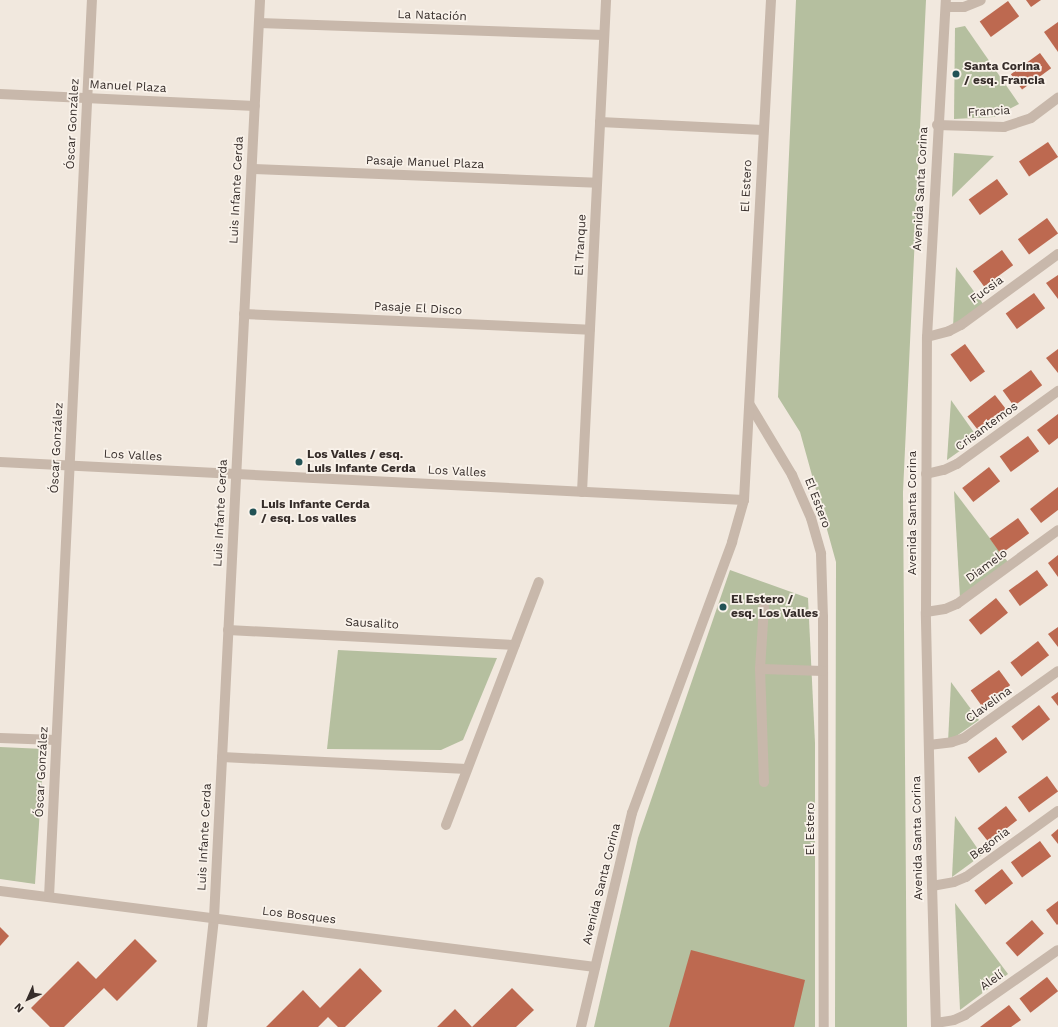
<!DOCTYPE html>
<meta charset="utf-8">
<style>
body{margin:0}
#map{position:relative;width:1058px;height:1027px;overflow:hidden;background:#f1e8de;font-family:"Work Sans",sans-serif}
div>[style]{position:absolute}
.green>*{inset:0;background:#b5bf9f}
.building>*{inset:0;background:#bd6950;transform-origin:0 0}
.minor>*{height:10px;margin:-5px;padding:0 5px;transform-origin:5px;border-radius:5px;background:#c8b8ab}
.dots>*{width:11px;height:11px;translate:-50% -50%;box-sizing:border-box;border:2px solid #f9f2ea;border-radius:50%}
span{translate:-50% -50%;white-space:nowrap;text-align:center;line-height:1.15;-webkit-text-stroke:3.5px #f9f2ea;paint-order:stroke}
.street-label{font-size:12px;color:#362d2a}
.poi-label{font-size:12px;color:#362d2a;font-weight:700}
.left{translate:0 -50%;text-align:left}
.north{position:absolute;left:8px;top:979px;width:40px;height:40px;-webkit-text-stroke:3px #f9f2ea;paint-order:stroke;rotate:225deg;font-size:11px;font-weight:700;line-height:16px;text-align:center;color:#362d2a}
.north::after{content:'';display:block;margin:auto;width:14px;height:18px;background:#362d2a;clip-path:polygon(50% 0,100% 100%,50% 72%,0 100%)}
</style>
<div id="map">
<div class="green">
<div style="clip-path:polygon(796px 0,926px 0,903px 492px,907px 1027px,835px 1027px,836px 562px,800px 432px,778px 397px)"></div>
<div style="clip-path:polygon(965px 26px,1019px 104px,994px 117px,954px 119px,955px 28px)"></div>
<div style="clip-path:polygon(954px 153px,994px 156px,952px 197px)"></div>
<div style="clip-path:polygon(956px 267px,984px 305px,953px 327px)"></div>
<div style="clip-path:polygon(951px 400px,978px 438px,947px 460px)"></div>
<div style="clip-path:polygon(954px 491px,1008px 562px,960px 598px)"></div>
<div style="clip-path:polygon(730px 570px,808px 598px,815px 743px,815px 1027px,594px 1027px,638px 838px)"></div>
<div style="clip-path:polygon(338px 650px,497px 658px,463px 740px,441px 750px,327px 749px)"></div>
<div style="clip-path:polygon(951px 682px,979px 720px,948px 742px)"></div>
<div style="clip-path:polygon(0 747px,44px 749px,35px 884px,0 879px)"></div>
<div style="clip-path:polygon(955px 816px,982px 855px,952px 877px)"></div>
<div style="clip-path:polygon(955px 903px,1008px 974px,960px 1010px)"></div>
</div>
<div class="building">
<div style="clip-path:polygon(1026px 0,1041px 0,1031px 7px)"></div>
<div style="left:1008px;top:1px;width:19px;height:35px;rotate:54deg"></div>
<div style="clip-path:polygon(1058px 22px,1058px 52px,1044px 32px)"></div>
<div style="left:1040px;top:53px;width:19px;height:36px;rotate:54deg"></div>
<div style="left:1048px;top:142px;width:18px;height:35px;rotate:56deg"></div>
<div style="left:997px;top:179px;width:19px;height:35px;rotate:54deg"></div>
<div style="left:1047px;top:218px;width:19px;height:36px;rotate:54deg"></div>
<div style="left:1002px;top:250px;width:19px;height:36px;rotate:54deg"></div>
<div style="clip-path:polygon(1058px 275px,1058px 299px,1046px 283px)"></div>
<div style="left:1034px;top:293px;width:19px;height:35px;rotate:54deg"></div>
<div style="left:965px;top:344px;width:34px;height:18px;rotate:54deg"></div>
<div style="clip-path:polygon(1058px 349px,1058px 373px,1046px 358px)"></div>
<div style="left:1031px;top:370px;width:19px;height:35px;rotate:54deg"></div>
<div style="left:995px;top:395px;width:18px;height:35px;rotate:52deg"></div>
<div style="clip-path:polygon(1058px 414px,1058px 438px,1049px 445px,1037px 430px)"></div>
<div style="left:1028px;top:436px;width:19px;height:35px;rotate:54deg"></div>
<div style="left:989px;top:467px;width:18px;height:34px;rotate:52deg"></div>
<div style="clip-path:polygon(1058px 487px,1058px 510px,1041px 523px,1030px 509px)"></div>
<div style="left:1018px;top:518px;width:19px;height:35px;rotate:54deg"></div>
<div style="clip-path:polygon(1058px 555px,1058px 577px,1048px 563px)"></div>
<div style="left:1037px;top:570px;width:19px;height:35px;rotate:54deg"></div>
<div style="left:996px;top:598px;width:19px;height:35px;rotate:51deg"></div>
<div style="clip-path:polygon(1058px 627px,1058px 647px,1048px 634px)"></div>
<div style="left:1038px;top:641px;width:18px;height:35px;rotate:52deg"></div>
<div style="left:999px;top:670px;width:19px;height:35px;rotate:54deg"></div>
<div style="clip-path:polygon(1058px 692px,1058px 706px,1051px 697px)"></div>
<div style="left:1039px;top:705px;width:18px;height:35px;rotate:52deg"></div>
<div style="left:996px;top:737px;width:19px;height:35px;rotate:54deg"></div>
<div style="left:1047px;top:776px;width:19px;height:36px;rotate:54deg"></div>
<div style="left:1006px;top:806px;width:18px;height:36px;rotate:52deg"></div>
<div style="clip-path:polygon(1058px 829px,1058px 844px,1051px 835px)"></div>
<div style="left:1040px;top:841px;width:19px;height:36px;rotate:54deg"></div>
<div style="left:1002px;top:869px;width:18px;height:35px;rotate:52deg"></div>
<div style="clip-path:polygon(1058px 901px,1058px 924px,1057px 925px,1046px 910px)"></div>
<div style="left:1032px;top:920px;width:18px;height:35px;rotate:49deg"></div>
<div style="clip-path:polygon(0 927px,9px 936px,0 946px)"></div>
<div style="clip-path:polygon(135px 939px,157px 961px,117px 1001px,104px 988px,64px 1027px,50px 1027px,31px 1008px,78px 961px,96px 979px)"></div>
<div style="clip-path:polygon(691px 950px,805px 980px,794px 1027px,669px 1027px)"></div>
<div style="clip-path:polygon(360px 968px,382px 991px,345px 1027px,338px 1027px,328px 1017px,318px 1027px,266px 1027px,303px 990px,320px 1008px)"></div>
<div style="left:1047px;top:977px;width:18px;height:35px;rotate:52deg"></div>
<div style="clip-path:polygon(512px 988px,534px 1010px,516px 1027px,437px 1027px,455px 1009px,472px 1027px)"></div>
<div style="clip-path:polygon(1009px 1005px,1021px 1020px,1011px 1027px,980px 1027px)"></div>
</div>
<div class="minor">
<div style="left:946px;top:7px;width:18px"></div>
<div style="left:964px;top:7px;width:18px;rotate:-22deg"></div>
<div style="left:259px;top:23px;width:345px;rotate:2deg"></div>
<div style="left:0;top:94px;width:255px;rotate:2.7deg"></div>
<div style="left:600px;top:122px;width:163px;rotate:2.8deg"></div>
<div style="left:937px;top:125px;width:67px;rotate:1.7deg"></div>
<div style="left:1004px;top:127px;width:28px;rotate:-18deg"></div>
<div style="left:1031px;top:118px;width:34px;rotate:-37deg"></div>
<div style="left:252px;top:169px;width:345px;rotate:2.3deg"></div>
<div style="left:244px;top:314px;width:346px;rotate:2.6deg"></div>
<div style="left:927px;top:337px;width:23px;rotate:-15deg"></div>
<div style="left:949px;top:331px;width:13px;rotate:-27deg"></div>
<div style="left:961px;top:325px;width:120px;rotate:-36.2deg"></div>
<div style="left:750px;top:405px;width:82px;rotate:59deg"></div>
<div style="left:792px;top:475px;width:47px;rotate:66.2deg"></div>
<div style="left:811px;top:518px;width:37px;rotate:74deg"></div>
<div style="left:821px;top:554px;width:63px;rotate:88.2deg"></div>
<div style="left:823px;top:617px;width:410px;rotate:89.9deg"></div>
<div style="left:0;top:462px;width:745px;rotate:2.92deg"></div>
<div style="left:926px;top:474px;width:18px;rotate:-13deg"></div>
<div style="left:944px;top:470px;width:14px;rotate:-25deg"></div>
<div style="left:957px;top:464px;width:125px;rotate:-35.9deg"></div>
<div style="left:582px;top:492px;width:493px;rotate:-87.2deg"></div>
<div style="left:926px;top:612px;width:19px;rotate:-9deg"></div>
<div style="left:945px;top:609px;width:13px;rotate:-23deg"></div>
<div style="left:957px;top:604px;width:125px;rotate:-36.2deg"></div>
<div style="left:228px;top:630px;width:287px;rotate:3deg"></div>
<div style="left:760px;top:669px;width:62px;rotate:-86.3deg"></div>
<div style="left:0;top:738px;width:56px;rotate:2deg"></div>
<div style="left:929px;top:745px;width:23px;rotate:-7deg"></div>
<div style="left:952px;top:742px;width:13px;rotate:-18deg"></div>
<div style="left:964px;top:738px;width:115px;rotate:-35.5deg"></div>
<div style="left:222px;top:757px;width:245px;rotate:2.8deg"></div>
<div style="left:764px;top:782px;width:113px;rotate:-92deg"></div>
<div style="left:760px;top:669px;width:63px;rotate:1.8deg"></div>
<div style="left:446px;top:825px;width:260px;rotate:-69.1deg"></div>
<div style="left:932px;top:886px;width:22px;rotate:-10deg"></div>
<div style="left:954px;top:882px;width:13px;rotate:-23deg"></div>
<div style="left:966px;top:877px;width:113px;rotate:-35.7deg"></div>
<div style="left:0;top:891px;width:600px;rotate:7.28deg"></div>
<div style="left:49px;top:897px;width:898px;rotate:-87.26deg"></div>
<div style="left:936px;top:1023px;width:18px;rotate:-9deg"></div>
<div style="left:954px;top:1020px;width:12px;rotate:-24deg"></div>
<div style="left:965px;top:1015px;width:113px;rotate:-35deg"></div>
<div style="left:202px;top:1027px;width:110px;rotate:-83.7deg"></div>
<div style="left:214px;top:918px;width:919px;rotate:-87.13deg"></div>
<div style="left:581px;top:1027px;width:220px;rotate:-76.6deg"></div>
<div style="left:632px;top:813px;width:289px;rotate:-69.7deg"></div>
<div style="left:732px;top:542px;width:44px;rotate:-74.1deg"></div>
<div style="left:744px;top:500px;width:501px;rotate:-86.91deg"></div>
<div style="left:936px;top:1027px;width:141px;rotate:-91.6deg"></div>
<div style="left:932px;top:886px;width:274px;rotate:-91.3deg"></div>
<div style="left:926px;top:612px;width:275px;rotate:-89.8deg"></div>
<div style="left:927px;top:337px;width:338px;rotate:-86.8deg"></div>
</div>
<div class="dots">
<div style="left:956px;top:74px;background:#225255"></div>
<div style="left:299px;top:462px;background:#225255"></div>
<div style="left:253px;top:512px;background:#225255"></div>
<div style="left:723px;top:607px;background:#225255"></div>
</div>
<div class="street-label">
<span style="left:432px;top:16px;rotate:2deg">La Natación</span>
<span style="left:128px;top:87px;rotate:3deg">Manuel Plaza</span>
<span style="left:989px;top:112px;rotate:-3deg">Francia</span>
<span style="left:73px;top:124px;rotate:-87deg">Óscar González</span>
<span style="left:425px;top:163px;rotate:2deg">Pasaje Manuel Plaza</span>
<span style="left:747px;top:186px;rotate:-87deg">El Estero</span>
<span style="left:921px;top:189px;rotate:-87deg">Avenida Santa Corina</span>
<span style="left:237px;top:190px;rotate:-87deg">Luis Infante Cerda</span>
<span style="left:581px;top:245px;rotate:-87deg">El Tranque</span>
<span style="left:987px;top:290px;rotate:-36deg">Fucsia</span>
<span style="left:418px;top:309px;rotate:3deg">Pasaje El Disco</span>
<span style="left:987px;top:427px;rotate:-36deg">Crisantemos</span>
<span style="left:57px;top:448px;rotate:-87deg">Óscar González</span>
<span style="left:133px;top:456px;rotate:3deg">Los Valles</span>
<span style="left:457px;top:472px;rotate:3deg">Los Valles</span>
<span style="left:817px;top:503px;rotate:69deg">El Estero</span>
<span style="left:221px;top:513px;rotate:-87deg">Luis Infante Cerda</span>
<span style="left:913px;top:513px;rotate:-90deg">Avenida Santa Corina</span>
<span style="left:987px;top:566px;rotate:-36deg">Diamelo</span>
<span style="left:372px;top:624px;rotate:3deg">Sausalito</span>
<span style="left:989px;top:705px;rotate:-35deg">Clavelina</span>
<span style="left:42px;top:772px;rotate:-87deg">Óscar González</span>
<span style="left:811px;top:829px;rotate:-90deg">El Estero</span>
<span style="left:205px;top:837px;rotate:-87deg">Luis Infante Cerda</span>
<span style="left:918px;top:838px;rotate:-91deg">Avenida Santa Corina</span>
<span style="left:990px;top:844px;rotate:-36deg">Begonia</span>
<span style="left:602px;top:884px;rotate:-76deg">Avenida Santa Corina</span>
<span style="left:299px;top:916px;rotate:7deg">Los Bosques</span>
<span style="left:992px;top:981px;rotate:-35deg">Alelí</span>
</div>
<div class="poi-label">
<span class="left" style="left:964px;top:74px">Santa Corina<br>/ esq. Francia</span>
<span class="left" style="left:307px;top:462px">Los Valles / esq.<br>Luis Infante Cerda</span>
<span class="left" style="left:261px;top:512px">Luis Infante Cerda<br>/ esq. Los valles</span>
<span class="left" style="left:731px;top:607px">El Estero /<br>esq. Los Valles</span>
</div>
<div class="north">N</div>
</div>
